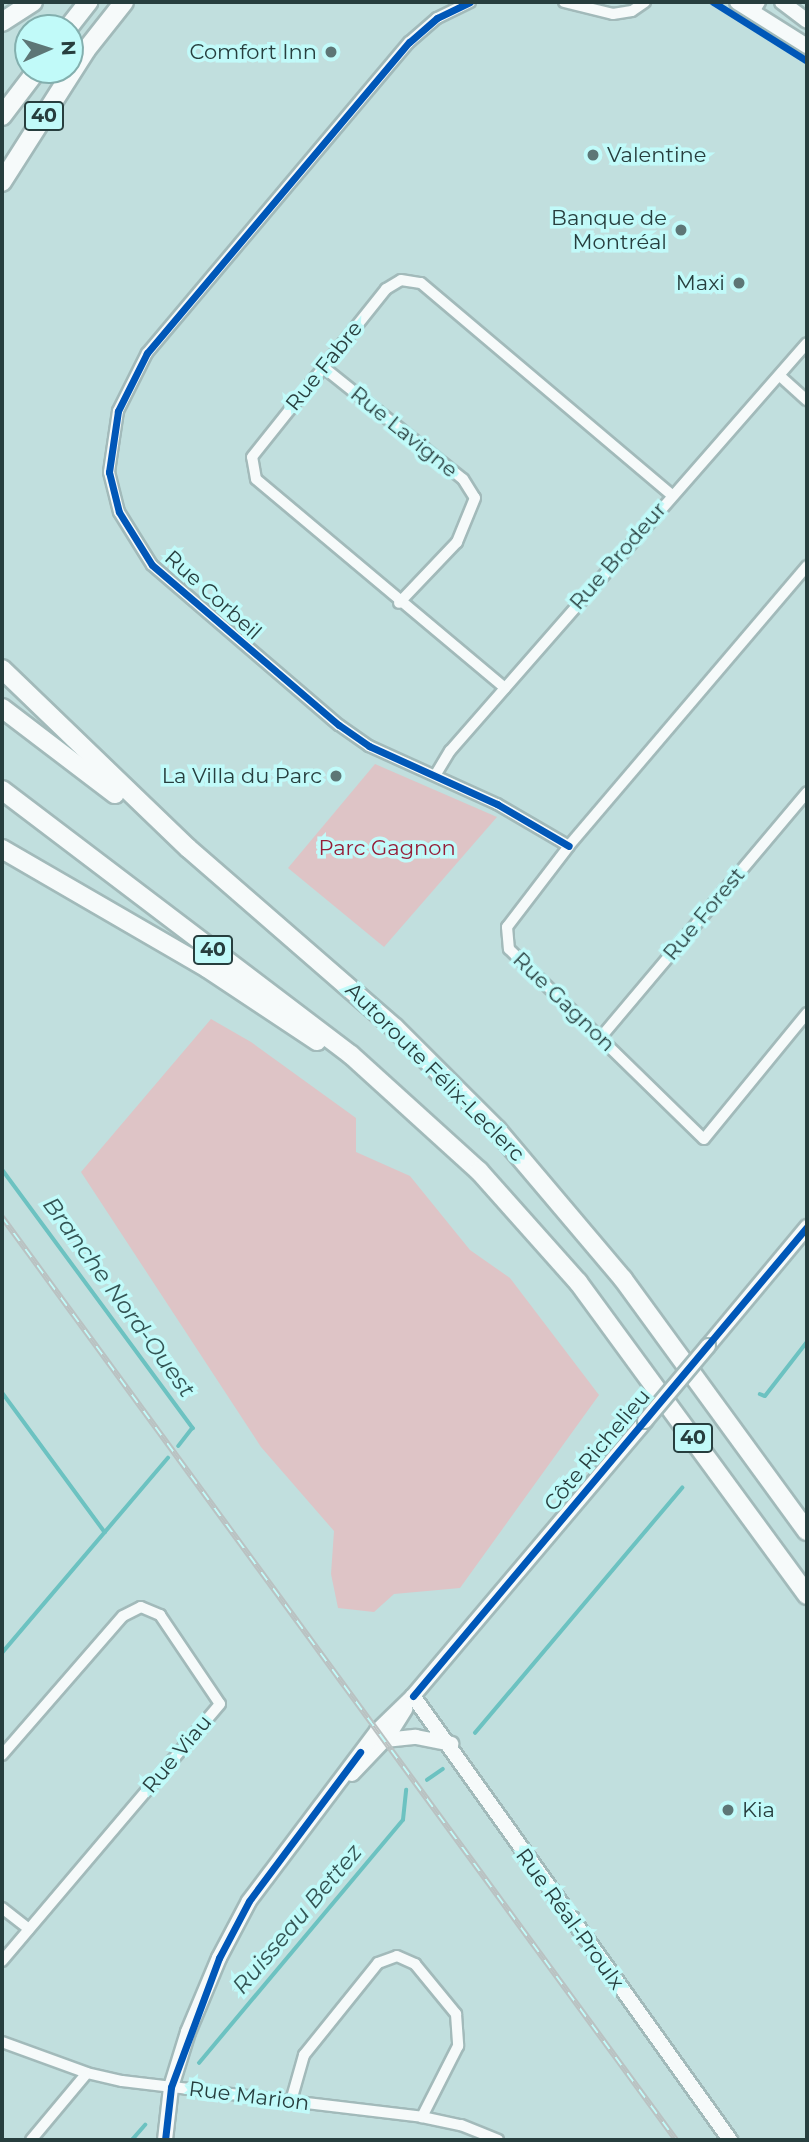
<!DOCTYPE html>
<meta charset="utf-8">
<style>
body{margin:0}
#map{position:relative;width:809px;height:2142px;overflow:hidden;background:#c1dfde;font-family:Montserrat,sans-serif}
div>[style]{position:absolute}
.green>*{inset:0;background:#dec4c6}
.stream>*{height:3.5px;margin:-1.75px;padding:0 1.75px;transform-origin:1.75px;border-radius:1.75px;background:#6cc2c1}
.roads{filter:drop-shadow(2px 0 #a2baba) drop-shadow(-2px 0 #a2baba) drop-shadow(0 2px #a2baba) drop-shadow(0 -2px #a2baba)}
.street>*{height:10px;margin:-5px;padding:0 5px;transform-origin:5px;border-radius:5px;background:#f6fafa}
.secondary>*{height:14px;margin:-7px;padding:0 7px;transform-origin:7px;border-radius:7px;background:#f6fafa}
.highway>*{height:18px;margin:-9px;padding:0 9px;transform-origin:9px;border-radius:9px;background:#f6fafa}
.rail>*{height:6px;margin-top:-3px;transform-origin:0;background:repeating-linear-gradient(90deg,#c1faf9 0 10px,#bac2c2 0 20px);box-sizing:border-box;border-block:2px solid #bac2c2}
.bridges{filter:drop-shadow(2px 0 #a2baba) drop-shadow(-2px 0 #a2baba) drop-shadow(0 2px #a2baba) drop-shadow(0 -2px #a2baba)}
.secondary-bridge>*{height:14px;margin:-7px;padding:0 7px;transform-origin:7px;border-radius:7px;background:#f6fafa}
.cycleway>*{height:7px;margin:-3.5px;padding:0 3.5px;transform-origin:3.5px;border-radius:3.5px;background:#0057b8}
.dots>*{width:19px;height:19px;translate:-50% -50%;box-sizing:border-box;border:4px solid #c1faf9;border-radius:50%}
span{translate:-50% -50%;white-space:nowrap;text-align:center;line-height:1.15;-webkit-text-stroke:7px #c1faf9;paint-order:stroke}
.shield-label span{padding:2px 5px;background:#c1faf9;border:2px solid;border-radius:5px;-webkit-text-stroke-width:0}
.shield-label{font-size:19px;color:#273e3e;font-weight:700}
.poi-label{font-size:21px;color:#273e3e}
.right{translate:-100% -50%;text-align:right}
.left{translate:0 -50%;text-align:left}
.street-label{font-size:21px;color:#273e3e}
.park-label{font-size:21px;color:#961d37}
.water-label{font-size:23px;color:#345555;font-style:italic}
.frame{position:absolute;inset:0;border:4px solid #273e3e;pointer-events:none}
.north{position:absolute;left:14px;top:14px;width:70px;height:70px;box-sizing:border-box;background:#c1faf9;border:2px solid #83afae;border-radius:50%;rotate:87deg;font-size:19px;font-weight:700;line-height:28px;text-align:center;color:#273e3e}
.north::after{content:'';display:block;margin:auto;width:24px;height:32px;background:#5d7676;clip-path:polygon(50% 0,100% 100%,50% 72%,0 100%)}
</style>
<div id="map">
<div class="green">
<div style="clip-path:polygon(375px 764px,497px 817px,384px 947px,288px 868px)"></div>
<div style="clip-path:polygon(211px 1019px,251px 1042px,356px 1118px,356px 1152px,410px 1176px,470px 1250px,510px 1278px,599px 1395px,460px 1588px,394px 1594px,374px 1612px,338px 1608px,331px 1574px,334px 1531px,261px 1447px,81px 1172px)"></div>
</div>
<div class="stream">
<div style="left:2px;top:1169px;width:322px;rotate:53.6deg"></div>
<div style="left:193px;top:1428px;width:23px;rotate:128deg"></div>
<div style="left:2px;top:1392px;width:174px;rotate:53.7deg"></div>
<div style="left:760px;top:1394px;width:5px;rotate:22deg"></div>
<div style="left:765px;top:1396px;width:68px;rotate:-52.1deg"></div>
<div style="left:2px;top:1653px;width:256px;rotate:-49.6deg"></div>
<div style="left:475px;top:1733px;width:321px;rotate:-49.8deg"></div>
<div style="left:427px;top:1780px;width:19px;rotate:-35deg"></div>
<div style="left:199px;top:2063px;width:317px;rotate:-50deg"></div>
<div style="left:403px;top:1820px;width:30px;rotate:-84deg"></div>
<div style="left:132px;top:2140px;width:20px;rotate:-49deg"></div>
</div>
<div class="roads">
<div class="street">
<div style="left:470px;top:2px;width:37px;rotate:154deg"></div>
<div style="left:437px;top:18px;width:37px;rotate:139deg"></div>
<div style="left:409px;top:42px;width:407px;rotate:130.1deg"></div>
<div style="left:147px;top:353px;width:65px;rotate:116.6deg"></div>
<div style="left:118px;top:411px;width:62px;rotate:98.4deg"></div>
<div style="left:109px;top:472px;width:41px;rotate:76deg"></div>
<div style="left:119px;top:512px;width:62px;rotate:58.1deg"></div>
<div style="left:152px;top:565px;width:246px;rotate:40.6deg"></div>
<div style="left:339px;top:725px;width:37px;rotate:35deg"></div>
<div style="left:369px;top:746px;width:141px;rotate:24.4deg"></div>
<div style="left:497px;top:804px;width:83px;rotate:30.3deg"></div>
<div style="left:564px;top:2px;width:50px;rotate:13.8deg"></div>
<div style="left:613px;top:14px;width:19px;rotate:-9deg"></div>
<div style="left:632px;top:11px;width:16px;rotate:-35deg"></div>
<div style="left:754px;top:12px;width:12px;rotate:-59deg"></div>
<div style="left:323px;top:367px;width:179px;rotate:38.7deg"></div>
<div style="left:463px;top:479px;width:22px;rotate:58deg"></div>
<div style="left:475px;top:498px;width:48px;rotate:112.2deg"></div>
<div style="left:457px;top:542px;width:84px;rotate:133.6deg"></div>
<div style="left:780px;top:376px;width:36px;rotate:42deg"></div>
<div style="left:807px;top:566px;width:367px;rotate:130.4deg"></div>
<div style="left:569px;top:846px;width:102px;rotate:127.4deg"></div>
<div style="left:507px;top:927px;width:22px;rotate:85deg"></div>
<div style="left:509px;top:949px;width:272px;rotate:44.3deg"></div>
<div style="left:704px;top:1139px;width:163px;rotate:-50.7deg"></div>
<div style="left:505px;top:688px;width:325px;rotate:-140deg"></div>
<div style="left:256px;top:479px;width:22px;rotate:-100deg"></div>
<div style="left:252px;top:457px;width:215px;rotate:-51.4deg"></div>
<div style="left:386px;top:289px;width:17px;rotate:-31deg"></div>
<div style="left:401px;top:280px;width:20px;rotate:9deg"></div>
<div style="left:421px;top:283px;width:327px;rotate:40.2deg"></div>
<div style="left:436px;top:774px;width:27px;rotate:-59deg"></div>
<div style="left:450px;top:751px;width:542px;rotate:-48.81deg"></div>
<div style="left:601px;top:1037px;width:320px;rotate:-49.9deg"></div>
<div style="left:2px;top:1755px;width:184px;rotate:-49deg"></div>
<div style="left:123px;top:1616px;width:20px;rotate:-27deg"></div>
<div style="left:141px;top:1607px;width:21px;rotate:23deg"></div>
<div style="left:160px;top:1615px;width:107px;rotate:56deg"></div>
<div style="left:220px;top:1704px;width:337px;rotate:130.3deg"></div>
<div style="left:2px;top:1908px;width:34px;rotate:38deg"></div>
<div style="left:2px;top:2042px;width:90px;rotate:20deg"></div>
<div style="left:87px;top:2073px;width:36px;rotate:13deg"></div>
<div style="left:122px;top:2081px;width:302px;rotate:6.8deg"></div>
<div style="left:422px;top:2117px;width:40px;rotate:12deg"></div>
<div style="left:461px;top:2125px;width:40px;rotate:22deg"></div>
<div style="left:291px;top:2101px;width:48px;rotate:-74.2deg"></div>
<div style="left:304px;top:2055px;width:118px;rotate:-51.2deg"></div>
<div style="left:378px;top:1963px;width:20px;rotate:-20deg"></div>
<div style="left:397px;top:1956px;width:20px;rotate:24deg"></div>
<div style="left:415px;top:1964px;width:65px;rotate:50.6deg"></div>
<div style="left:456px;top:2014px;width:32px;rotate:86deg"></div>
<div style="left:458px;top:2046px;width:80px;rotate:116.9deg"></div>
<div style="left:31px;top:2140px;width:87px;rotate:-50.1deg"></div>
</div>
<div class="secondary">
<div style="left:737px;top:2px;width:83px;rotate:32.2deg"></div>
<div style="left:782px;top:2px;width:31px;rotate:37deg"></div>
<div style="left:708px;top:1346px;width:155px;rotate:-50.2deg"></div>
<div style="left:413px;top:1696px;width:546px;rotate:54.47deg"></div>
<div style="left:385px;top:1740px;width:31px;rotate:-6deg"></div>
<div style="left:416px;top:1737px;width:36px;rotate:11deg"></div>
<div style="left:352px;top:1774px;width:54px;rotate:-46.5deg"></div>
<div style="left:389px;top:1735px;width:31px;rotate:-58deg"></div>
<div style="left:165px;top:2140px;width:53px;rotate:-83.5deg"></div>
<div style="left:171px;top:2087px;width:58px;rotate:-72.8deg"></div>
<div style="left:188px;top:2032px;width:80px;rotate:-67.3deg"></div>
<div style="left:219px;top:1958px;width:64px;rotate:-62.2deg"></div>
<div style="left:249px;top:1901px;width:213px;rotate:-53deg"></div>
<div style="left:377px;top:1731px;width:50px;rotate:-44.2deg"></div>
<div style="left:413px;top:1696px;width:360px;rotate:-49.8deg"></div>
</div>
<div class="highway">
<div style="left:2px;top:22px;width:37px;rotate:-33deg"></div>
<div style="left:68px;top:28px;width:33px;rotate:-52deg"></div>
<div style="left:2px;top:116px;width:58px;rotate:-52.7deg"></div>
<div style="left:2px;top:182px;width:156px;rotate:-57.5deg"></div>
<div style="left:86px;top:50px;width:61px;rotate:-51.6deg"></div>
<div style="left:2px;top:669px;width:258px;rotate:43.9deg"></div>
<div style="left:188px;top:848px;width:274px;rotate:41deg"></div>
<div style="left:395px;top:1028px;width:144px;rotate:45deg"></div>
<div style="left:497px;top:1130px;width:195px;rotate:49.8deg"></div>
<div style="left:623px;top:1279px;width:312px;rotate:53.9deg"></div>
<div style="left:2px;top:708px;width:142px;rotate:37.3deg"></div>
<div style="left:2px;top:790px;width:438px;rotate:37.2deg"></div>
<div style="left:351px;top:1055px;width:173px;rotate:42.2deg"></div>
<div style="left:479px;top:1171px;width:149px;rotate:48.3deg"></div>
<div style="left:578px;top:1282px;width:388px;rotate:53.8deg"></div>
<div style="left:2px;top:849px;width:237px;rotate:30.1deg"></div>
<div style="left:207px;top:968px;width:132px;rotate:33.6deg"></div>
</div>
</div>
<div class="rail">
<div style="left:2px;top:1217px;width:1143px;rotate:53.86deg"></div>
</div>
<div class="bridges">
<div class="secondary-bridge">
<div style="left:645px;top:1421px;width:98px;rotate:-50deg"></div>
</div>
</div>
<div class="cycleway">
<div style="left:470px;top:2px;width:37px;rotate:154deg"></div>
<div style="left:437px;top:18px;width:37px;rotate:139deg"></div>
<div style="left:409px;top:42px;width:407px;rotate:130.1deg"></div>
<div style="left:147px;top:353px;width:65px;rotate:116.6deg"></div>
<div style="left:118px;top:411px;width:62px;rotate:98.4deg"></div>
<div style="left:109px;top:472px;width:41px;rotate:76deg"></div>
<div style="left:119px;top:512px;width:62px;rotate:58.1deg"></div>
<div style="left:152px;top:565px;width:246px;rotate:40.6deg"></div>
<div style="left:339px;top:725px;width:37px;rotate:35deg"></div>
<div style="left:369px;top:746px;width:141px;rotate:24.4deg"></div>
<div style="left:497px;top:804px;width:83px;rotate:30.3deg"></div>
<div style="left:713px;top:2px;width:111px;rotate:32.1deg"></div>
<div style="left:413px;top:1696px;width:613px;rotate:-49.97deg"></div>
<div style="left:165px;top:2140px;width:53px;rotate:-83.5deg"></div>
<div style="left:171px;top:2087px;width:138px;rotate:-69.6deg"></div>
<div style="left:219px;top:1958px;width:64px;rotate:-62.2deg"></div>
<div style="left:249px;top:1901px;width:186px;rotate:-53.3deg"></div>
</div>
<div class="dots">
<div style="left:331px;top:52px;background:#5d7676"></div>
<div style="left:593px;top:155px;background:#5d7676"></div>
<div style="left:681px;top:230px;background:#5d7676"></div>
<div style="left:739px;top:283px;background:#5d7676"></div>
<div style="left:336px;top:776px;background:#5d7676"></div>
<div style="left:728px;top:1810px;background:#5d7676"></div>
</div>
<div class="shield-label">
<span style="left:44px;top:116px">40</span>
<span style="left:213px;top:950px">40</span>
<span style="left:693px;top:1438px">40</span>
</div>
<div class="poi-label">
<span class="right" style="left:317px;top:52px">Comfort Inn</span>
<span class="left" style="left:607px;top:155px">Valentine</span>
<span class="right" style="left:667px;top:230px">Banque de<br>Montréal</span>
<span class="right" style="left:725px;top:283px">Maxi</span>
<span class="right" style="left:322px;top:776px">La Villa du Parc</span>
<span class="left" style="left:742px;top:1810px">Kia</span>
</div>
<div class="street-label">
<span style="left:324px;top:366px;rotate:-51deg">Rue Fabre</span>
<span style="left:404px;top:432px;rotate:39deg">Rue Lavigne</span>
<span style="left:618px;top:556px;rotate:-49deg">Rue Brodeur</span>
<span style="left:213px;top:595px;rotate:42deg">Rue Corbeil</span>
<span style="left:704px;top:914px;rotate:-50deg">Rue Forest</span>
<span style="left:564px;top:1002px;rotate:44deg">Rue Gagnon</span>
<span style="left:435px;top:1072px;rotate:45deg">Autoroute Félix-Leclerc</span>
<span style="left:597px;top:1450px;rotate:-50deg">Côte Richelieu</span>
<span style="left:177px;top:1754px;rotate:-50deg">Rue Viau</span>
<span style="left:570px;top:1919px;rotate:54deg">Rue Réal-Proulx</span>
<span style="left:249px;top:2096px;rotate:7deg">Rue Marion</span>
</div>
<div class="park-label">
<span style="left:387px;top:848px">Parc Gagnon</span>
</div>
<div class="water-label">
<span style="left:119px;top:1297px;rotate:54deg">Branche Nord-Ouest</span>
<span style="left:297px;top:1919px;rotate:-50deg">Ruisseau Bettez</span>
</div>
<div class="frame"></div>
<div class="north">N</div>
</div>
